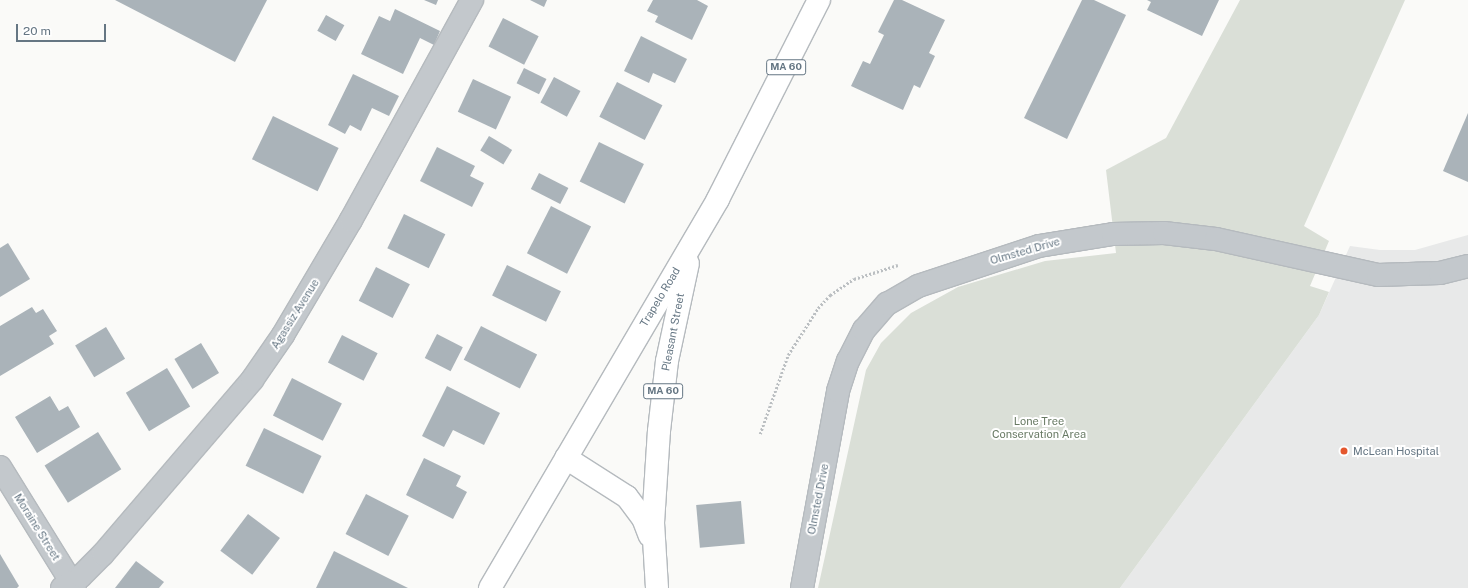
<!DOCTYPE html>
<style>
body{margin:0}
#map{position:relative;width:1468px;height:588px;overflow:hidden;background:#fafaf8;font-family:"Public Sans",sans-serif}
div>[style]{position:absolute}
.built>*{inset:0;background:#e8e9e9}
.green>*{inset:0;background:#dadfd7}
.building>*{inset:0;background:#aab3b9;transform-origin:0 0}
.path>*{height:2.5px;margin-top:-1.25px;transform-origin:0;background:repeating-linear-gradient(90deg,#bbbfc2 0 2px,transparent 0 4px)}
.roads{filter:drop-shadow(1px 0 #b5babe) drop-shadow(-1px 0 #b5babe) drop-shadow(0 1px #b5babe) drop-shadow(0 -1px #b5babe)}
.street>*{height:22px;margin:-11px;padding:0 11px;transform-origin:11px;border-radius:11px;background:#c3c8cc}
.primary>*{height:22px;margin:-11px;padding:0 11px;transform-origin:11px;border-radius:11px;background:#fff}
.dots>*{width:11px;height:11px;translate:-50% -50%;box-sizing:border-box;border:2px solid #fff;border-radius:50%}
span{translate:-50% -50%;white-space:nowrap;text-align:center;line-height:1.15;-webkit-text-stroke:4px #fff;paint-order:stroke}
.shield-label span{padding:1px 3px;background:#fff;border:1px solid;border-radius:3px;-webkit-text-stroke-width:0}
.shield-label{font-size:10px;color:#657683;font-weight:700}
.street-label{font-size:11px;color:#657683}
.park-label{font-size:11px;color:#687a64}
.poi-label{font-size:11px;color:#657683}
.left{translate:0 -50%;text-align:left}
.scale{position:absolute;left:16px;top:24px;width:90px;height:18px;box-sizing:border-box;border:2px solid #657683;border-top:0;padding-left:5px;font-size:12px;line-height:14px;white-space:nowrap;color:#657683;-webkit-text-stroke:3px #fff;paint-order:stroke}
</style>
<div id="map">
<div class="built">
<div style="clip-path:polygon(1468px 235px,1468px 588px,1120px 588px,1319px 315px,1350px 246px,1380px 250px,1415px 250px)"></div>
</div>
<div class="green">
<div style="clip-path:polygon(1240px 0,1405px 0,1304px 226px,1329px 241px,1310px 286px,1329px 292px,1319px 315px,1120px 588px,818px 588px,866px 370px,881px 343px,911px 313px,958px 287px,1045px 261px,1116px 253px,1106px 170px,1166px 138px)"></div>
</div>
<div class="building">
<div style="clip-path:polygon(115px 0,267px 0,235px 62px)"></div>
<div style="clip-path:polygon(424px 0,438px 0,436px 5px)"></div>
<div style="clip-path:polygon(530px 0,547px 0,544px 7px)"></div>
<div style="clip-path:polygon(653px 0,697px 0,708px 6px,692px 40px,655px 22px,658px 16px,647px 11px)"></div>
<div style="clip-path:polygon(894px 0,902px 0,945px 20px,929px 53px,935px 56px,920px 88px,914px 85px,903px 110px,851px 86px,863px 61px,870px 64px,884px 35px,878px 32px)"></div>
<div style="clip-path:polygon(1082px 0,1094px 0,1126px 15px,1067px 139px,1024px 118px)"></div>
<div style="clip-path:polygon(1147px 0,1219px 0,1202px 36px,1147px 10px,1151px 2px)"></div>
<div style="clip-path:polygon(395px 9px,440px 31px,434px 45px,420px 38px,403px 74px,361px 54px,379px 16px,390px 21px)"></div>
<div style="left:326px;top:15px;width:21px;height:18px;rotate:29deg"></div>
<div style="left:503px;top:18px;width:40px;height:32px;rotate:27deg"></div>
<div style="clip-path:polygon(641px 36px,687px 59px,675px 83px,653px 73px,649px 83px,624px 71px)"></div>
<div style="left:524px;top:68px;width:25px;height:17px;rotate:26deg"></div>
<div style="clip-path:polygon(353px 74px,399px 96px,389px 116px,372px 108px,361px 131px,350px 125px,345px 134px,328px 125px)"></div>
<div style="left:554px;top:77px;width:30px;height:29px;rotate:28deg"></div>
<div style="left:473px;top:79px;width:42px;height:36px;rotate:25deg"></div>
<div style="left:617px;top:82px;width:51px;height:39px;rotate:27deg"></div>
<div style="clip-path:polygon(1468px 113px,1468px 182px,1443px 171px)"></div>
<div style="left:273px;top:116px;width:73px;height:48px;rotate:26deg"></div>
<div style="left:489px;top:136px;width:27px;height:17px;rotate:31deg"></div>
<div style="left:599px;top:142px;width:50px;height:44px;rotate:26deg"></div>
<div style="clip-path:polygon(437px 147px,475px 166px,470px 176px,484px 183px,472px 207px,420px 181px)"></div>
<div style="left:539px;top:173px;width:33px;height:18px;rotate:27deg"></div>
<div style="left:551px;top:206px;width:45px;height:53px;rotate:27deg"></div>
<div style="left:404px;top:214px;width:46px;height:38px;rotate:26deg"></div>
<div style="clip-path:polygon(8px 243px,30px 279px,0 297px,0 248px)"></div>
<div style="left:507px;top:265px;width:60px;height:34px;rotate:26deg"></div>
<div style="left:376px;top:267px;width:38px;height:38px;rotate:27deg"></div>
<div style="clip-path:polygon(32px 307px,36px 313px,43px 309px,57px 331px,49px 336px,54px 344px,0 376px,0 326px)"></div>
<div style="left:481px;top:326px;width:63px;height:38px;rotate:27deg"></div>
<div style="left:106px;top:327px;width:37px;height:36px;rotate:59deg"></div>
<div style="left:437px;top:334px;width:29px;height:27px;rotate:27deg"></div>
<div style="left:342px;top:335px;width:40px;height:31px;rotate:27deg"></div>
<div style="left:201px;top:343px;width:35px;height:31px;rotate:59deg"></div>
<div style="left:167px;top:368px;width:45px;height:48px;rotate:59deg"></div>
<div style="left:292px;top:378px;width:56px;height:42px;rotate:27deg"></div>
<div style="clip-path:polygon(447px 386px,500px 413px,484px 445px,453px 430px,444px 447px,422px 436px)"></div>
<div style="clip-path:polygon(50px 396px,59px 411px,68px 406px,80px 427px,37px 453px,15px 417px)"></div>
<div style="left:264px;top:428px;width:64px;height:42px;rotate:26deg"></div>
<div style="left:98px;top:432px;width:44px;height:63px;rotate:58deg"></div>
<div style="clip-path:polygon(424px 458px,461px 476px,456px 486px,467px 492px,453px 519px,406px 495px)"></div>
<div style="left:366px;top:494px;width:48px;height:45px;rotate:27deg"></div>
<div style="left:741px;top:501px;width:43px;height:45px;rotate:85deg"></div>
<div style="left:248px;top:514px;width:40px;height:46px;rotate:37deg"></div>
<div style="clip-path:polygon(334px 551px,408px 588px,316px 588px)"></div>
<div style="clip-path:polygon(0 554px,19px 586px,17px 588px,0 588px)"></div>
<div style="clip-path:polygon(136px 561px,164px 582px,159px 588px,115px 588px)"></div>
</div>
<div class="path">
<div style="left:760px;top:434px;width:84px;rotate:-70.5deg"></div>
<div style="left:788px;top:355px;width:56px;rotate:-57.4deg"></div>
<div style="left:818px;top:308px;width:18px;rotate:-47deg"></div>
<div style="left:830px;top:295px;width:29px;rotate:-34deg"></div>
<div style="left:854px;top:279px;width:46px;rotate:-17.7deg"></div>
</div>
<div class="roads">
<div class="street">
<div style="left:0;top:467px;width:142px;rotate:58.2deg"></div>
<div style="left:62px;top:588px;width:22px;rotate:-32deg"></div>
<div style="left:81px;top:576px;width:31px;rotate:-45deg"></div>
<div style="left:103px;top:554px;width:229px;rotate:-49.4deg"></div>
<div style="left:252px;top:380px;width:55px;rotate:-55.4deg"></div>
<div style="left:283px;top:335px;width:134px;rotate:-59.4deg"></div>
<div style="left:351px;top:220px;width:251px;rotate:-61.2deg"></div>
<div style="left:802px;top:588px;width:200px;rotate:-79.6deg"></div>
<div style="left:838px;top:391px;width:32px;rotate:-72deg"></div>
<div style="left:848px;top:361px;width:35px;rotate:-63deg"></div>
<div style="left:864px;top:330px;width:35px;rotate:-49deg"></div>
<div style="left:887px;top:304px;width:36px;rotate:-30deg"></div>
<div style="left:918px;top:286px;width:127px;rotate:-18.3deg"></div>
<div style="left:1039px;top:246px;width:75px;rotate:-9.2deg"></div>
<div style="left:1113px;top:234px;width:51px;rotate:-1.1deg"></div>
<div style="left:1164px;top:233px;width:52px;rotate:6.6deg"></div>
<div style="left:1216px;top:239px;width:166px;rotate:12.5deg"></div>
<div style="left:1378px;top:275px;width:62px;rotate:-1.8deg"></div>
<div style="left:1440px;top:273px;width:29px;rotate:-14deg"></div>
</div>
<div class="primary">
<div style="left:566px;top:458px;width:72px;rotate:32.6deg"></div>
<div style="left:627px;top:497px;width:26px;rotate:53deg"></div>
<div style="left:643px;top:518px;width:19px;rotate:69deg"></div>
<div style="left:490px;top:588px;width:451px;rotate:-59.6deg"></div>
<div style="left:718px;top:199px;width:223px;rotate:-63.1deg"></div>
<div style="left:657px;top:588px;width:65px;rotate:-93.5deg"></div>
<div style="left:653px;top:523px;width:92px;rotate:-86.3deg"></div>
<div style="left:659px;top:431px;width:70px;rotate:-83.5deg"></div>
<div style="left:667px;top:361px;width:100px;rotate:-77.9deg"></div>
</div>
</div>
<div class="dots">
<div style="left:1344px;top:451px;background:#e4572e"></div>
</div>
<div class="shield-label">
<span style="left:786px;top:67px">MA 60</span>
<span style="left:663px;top:391px">MA 60</span>
</div>
<div class="street-label">
<span style="left:1025px;top:251px;rotate:-16deg">Olmsted Drive</span>
<span style="left:660px;top:297px;rotate:-59deg">Trapelo Road</span>
<span style="left:295px;top:314px;rotate:-58deg">Agassiz Avenue</span>
<span style="left:673px;top:332px;rotate:-79deg">Pleasant Street</span>
<span style="left:818px;top:499px;rotate:-79deg">Olmsted Drive</span>
<span style="left:37px;top:527px;rotate:58deg">Moraine Street</span>
</div>
<div class="park-label">
<span style="left:1039px;top:428px">Lone Tree<br>Conservation Area</span>
</div>
<div class="poi-label">
<span class="left" style="left:1353px;top:451px">McLean Hospital</span>
</div>
<div class="scale">20 m</div>
</div>
